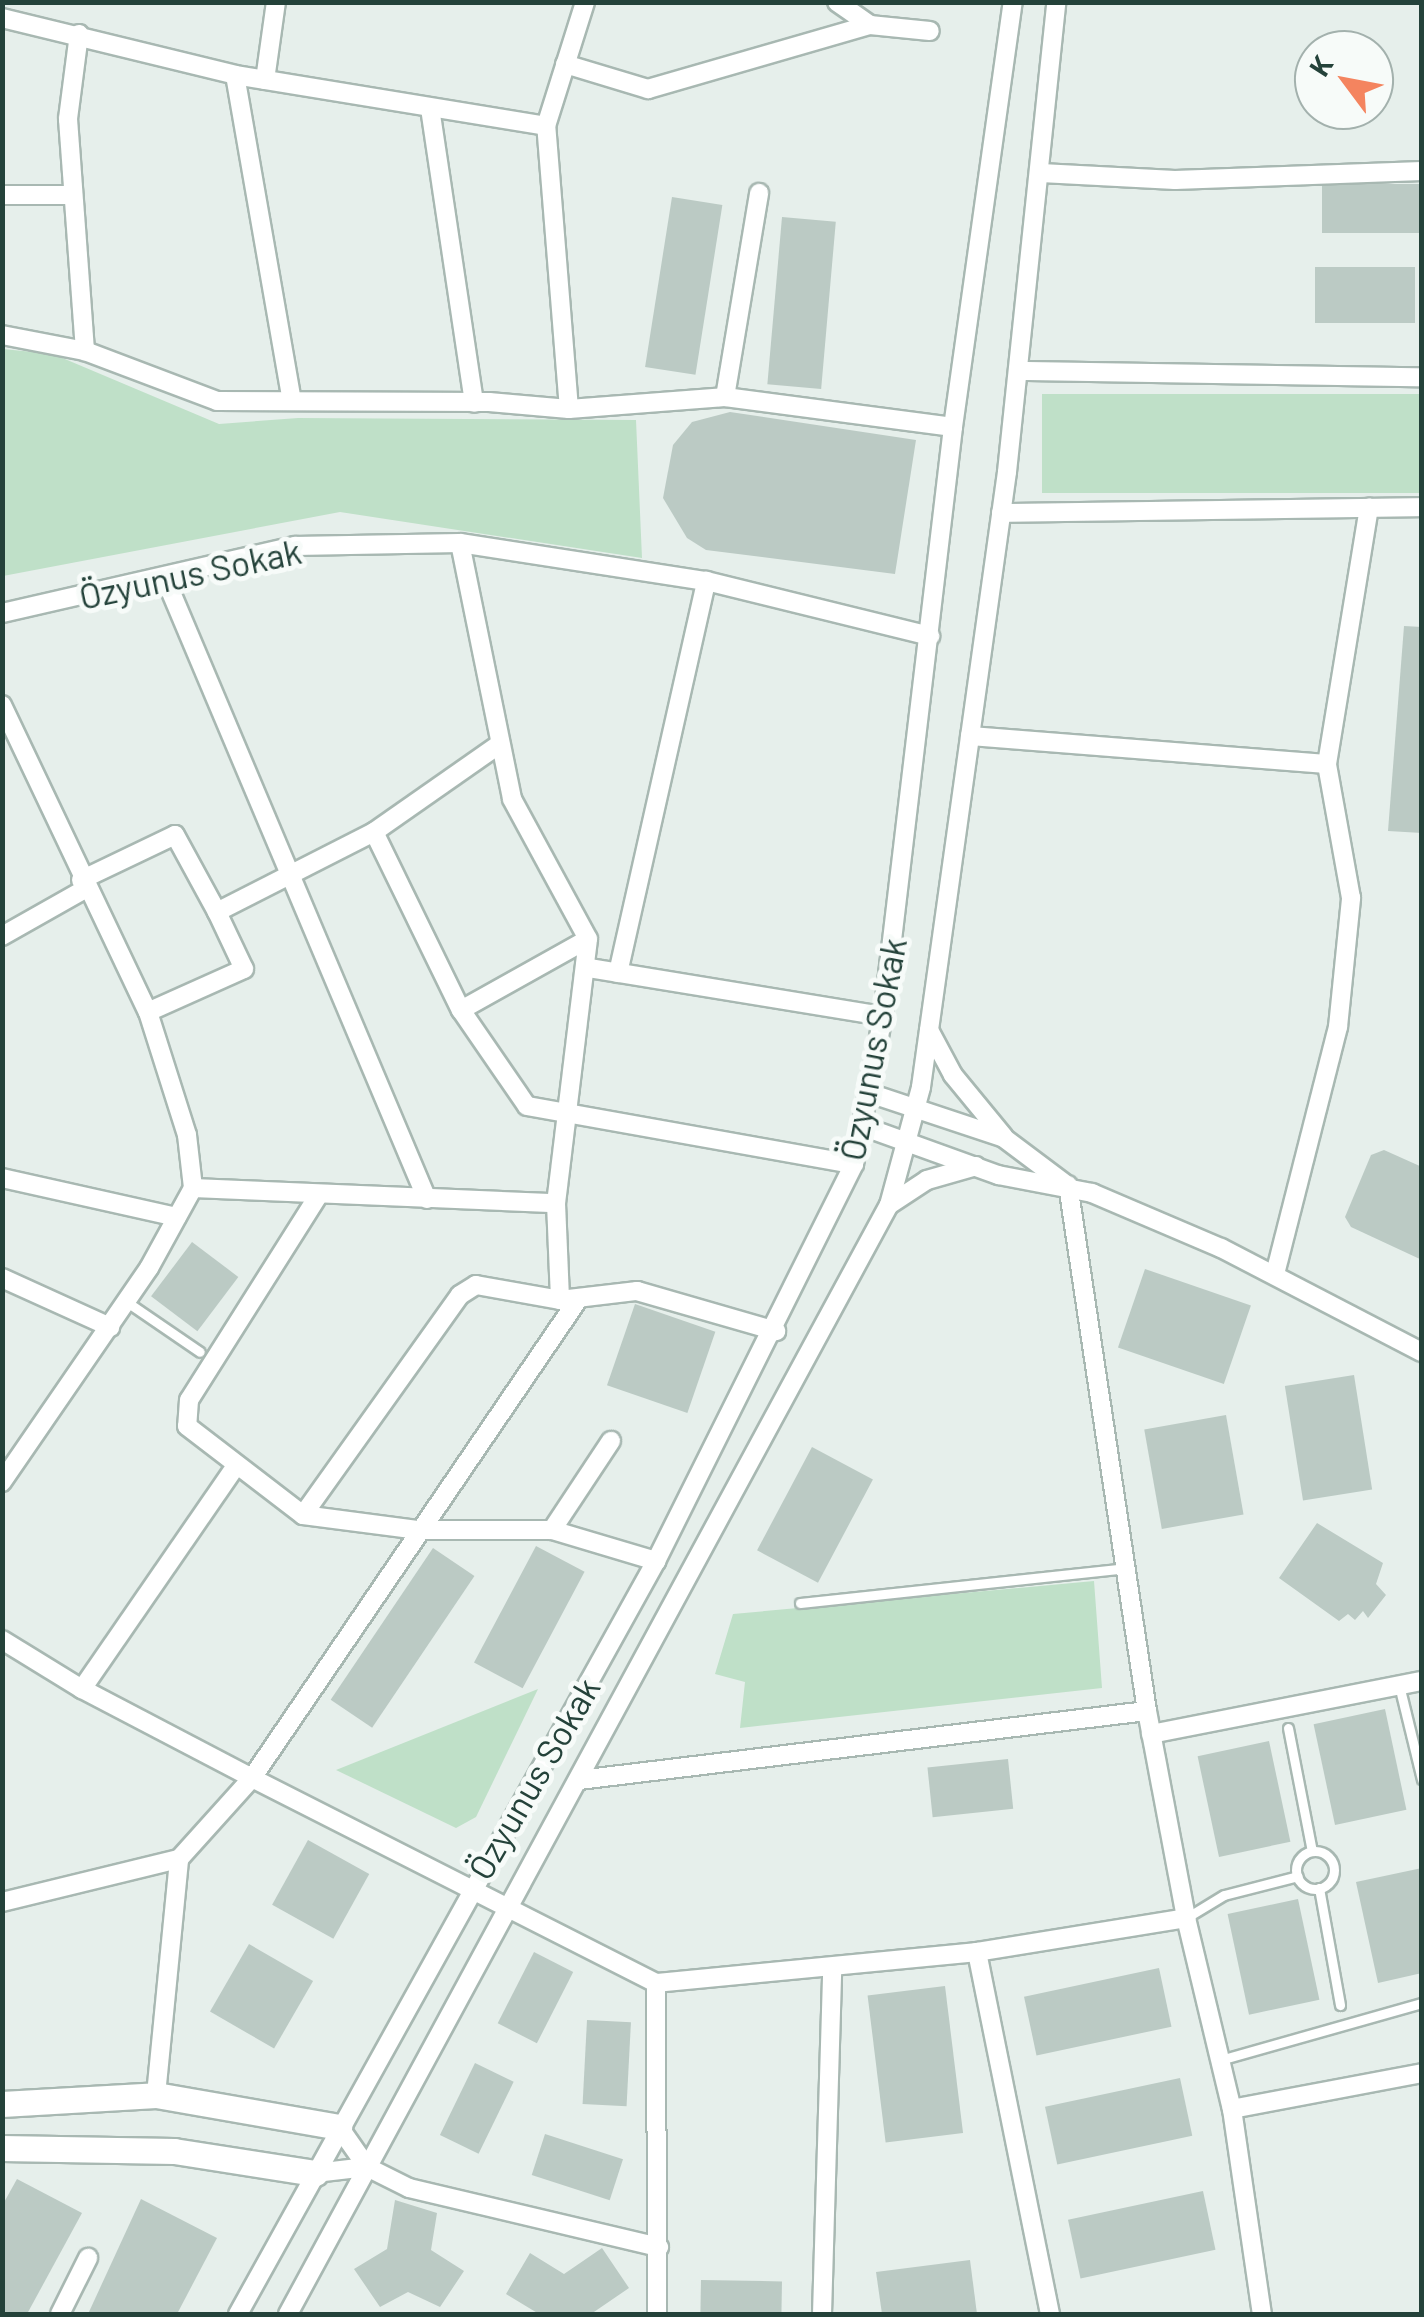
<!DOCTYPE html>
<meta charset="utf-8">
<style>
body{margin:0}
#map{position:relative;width:1424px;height:2317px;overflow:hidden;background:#e6efeb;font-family:Barlow,sans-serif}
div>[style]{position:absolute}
.green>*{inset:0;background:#bfe0c8;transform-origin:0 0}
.building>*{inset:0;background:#bbcac4;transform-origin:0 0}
.roads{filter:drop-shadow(2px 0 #a8b8b2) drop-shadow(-2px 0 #a8b8b2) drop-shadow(0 2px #a8b8b2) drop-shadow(0 -2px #a8b8b2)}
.lane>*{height:9px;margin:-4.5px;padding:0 4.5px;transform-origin:4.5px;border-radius:4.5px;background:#fff}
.lane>.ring{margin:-4.5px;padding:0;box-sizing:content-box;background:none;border:9px solid #fff;border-radius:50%}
.street>*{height:18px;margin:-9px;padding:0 9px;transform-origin:9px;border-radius:9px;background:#fff}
.secondary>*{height:25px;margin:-12.5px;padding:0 12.5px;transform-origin:12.5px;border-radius:12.5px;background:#fff}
span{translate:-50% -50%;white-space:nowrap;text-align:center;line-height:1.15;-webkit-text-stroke:10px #f7fbf9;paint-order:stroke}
.street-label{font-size:35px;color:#24423a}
.frame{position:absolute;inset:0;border:5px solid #24423a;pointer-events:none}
.north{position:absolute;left:1294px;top:30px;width:100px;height:100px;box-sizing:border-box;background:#f7fbf9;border:2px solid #a3b1ad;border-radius:50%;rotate:302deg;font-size:28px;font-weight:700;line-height:40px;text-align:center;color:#24423a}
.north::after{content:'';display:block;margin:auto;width:35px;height:45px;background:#f4845f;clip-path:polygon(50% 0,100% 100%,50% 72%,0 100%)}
</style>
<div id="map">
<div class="green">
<div style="clip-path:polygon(3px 349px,53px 354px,219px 424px,298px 418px,636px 420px,642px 558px,340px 512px,3px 576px)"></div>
<div style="left:1042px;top:394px;width:379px;height:99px"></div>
<div style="clip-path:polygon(1094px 1581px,1102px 1688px,740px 1728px,745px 1682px,715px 1674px,733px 1614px)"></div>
<div style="clip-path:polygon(538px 1689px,476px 1817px,456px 1828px,336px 1770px)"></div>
</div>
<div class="building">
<div style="left:1422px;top:184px;width:49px;height:100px;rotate:90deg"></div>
<div style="left:672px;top:197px;width:51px;height:172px;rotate:9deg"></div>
<div style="left:782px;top:217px;width:54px;height:168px;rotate:5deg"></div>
<div style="left:1315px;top:267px;width:100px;height:56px"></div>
<div style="clip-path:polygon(730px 412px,916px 440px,895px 574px,706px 550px,687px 538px,663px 498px,673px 445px,692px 422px)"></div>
<div style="clip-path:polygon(1404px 626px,1422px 627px,1422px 833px,1388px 831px)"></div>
<div style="clip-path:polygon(1384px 1150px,1422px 1167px,1422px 1260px,1351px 1227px,1345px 1217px,1371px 1155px)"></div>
<div style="left:192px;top:1242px;width:58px;height:68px;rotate:37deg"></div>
<div style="left:1145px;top:1269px;width:112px;height:83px;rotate:19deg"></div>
<div style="left:635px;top:1304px;width:85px;height:86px;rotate:19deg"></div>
<div style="left:1354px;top:1375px;width:116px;height:70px;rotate:81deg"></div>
<div style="left:1226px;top:1415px;width:101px;height:83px;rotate:80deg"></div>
<div style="left:812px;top:1447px;width:69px;height:117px;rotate:28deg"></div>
<div style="clip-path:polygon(1317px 1523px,1383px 1563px,1376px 1584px,1386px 1595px,1368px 1618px,1363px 1611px,1355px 1620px,1348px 1614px,1339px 1621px,1279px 1578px)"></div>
<div style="left:536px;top:1546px;width:55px;height:132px;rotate:28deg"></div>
<div style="left:433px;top:1548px;width:50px;height:183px;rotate:34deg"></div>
<div style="left:1385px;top:1709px;width:103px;height:73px;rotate:78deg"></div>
<div style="left:1269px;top:1741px;width:103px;height:73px;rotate:78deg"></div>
<div style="left:1008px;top:1759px;width:50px;height:81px;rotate:84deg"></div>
<div style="left:308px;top:1840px;width:70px;height:74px;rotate:29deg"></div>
<div style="clip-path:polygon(1422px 1868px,1422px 1973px,1378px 1983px,1356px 1882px)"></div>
<div style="left:1298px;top:1899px;width:103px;height:72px;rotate:78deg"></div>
<div style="left:249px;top:1944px;width:74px;height:78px;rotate:30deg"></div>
<div style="left:534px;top:1952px;width:44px;height:80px;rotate:27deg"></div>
<div style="left:1159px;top:1968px;width:60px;height:138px;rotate:78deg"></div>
<div style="left:945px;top:1986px;width:148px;height:78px;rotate:83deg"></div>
<div style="left:587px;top:2020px;width:44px;height:84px;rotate:3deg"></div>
<div style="left:475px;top:2063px;width:43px;height:80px;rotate:26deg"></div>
<div style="left:1180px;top:2078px;width:59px;height:138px;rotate:78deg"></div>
<div style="left:545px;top:2134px;width:82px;height:43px;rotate:18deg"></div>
<div style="clip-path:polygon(17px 2179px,82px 2213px,27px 2314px,2px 2314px,2px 2206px)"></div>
<div style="left:1203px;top:2191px;width:60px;height:138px;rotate:78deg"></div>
<div style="clip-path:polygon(141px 2199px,217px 2238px,177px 2314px,88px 2314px)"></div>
<div style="clip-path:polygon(395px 2200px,437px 2213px,431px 2250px,464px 2271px,440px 2307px,408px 2292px,380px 2307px,354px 2269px,387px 2249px)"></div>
<div style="clip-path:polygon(602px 2248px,629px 2288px,591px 2314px,539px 2314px,506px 2294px,530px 2253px,564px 2274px)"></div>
<div style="clip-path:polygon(970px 2260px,977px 2314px,882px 2314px,876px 2272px)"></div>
<div style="left:701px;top:2280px;width:81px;height:34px;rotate:1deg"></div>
</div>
<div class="roads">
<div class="lane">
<div style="left:127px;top:1302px;width:88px;rotate:34.4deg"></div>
<div style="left:800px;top:1603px;width:327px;rotate:-6.1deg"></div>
<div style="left:1399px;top:1685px;width:97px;rotate:76.3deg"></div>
<div style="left:1288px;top:1728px;width:125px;rotate:79deg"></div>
<div class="ring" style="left:1296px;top:1851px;width:29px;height:29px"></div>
<div style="left:1319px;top:1888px;width:119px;rotate:79.8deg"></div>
<div style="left:1186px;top:1918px;width:44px;rotate:-31.2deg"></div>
<div style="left:1224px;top:1895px;width:76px;rotate:-14.4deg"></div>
<div style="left:1220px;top:2060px;width:210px;rotate:-15.8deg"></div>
</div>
<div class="street">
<div style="left:837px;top:2px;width:40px;rotate:34.9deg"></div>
<div style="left:870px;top:25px;width:60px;rotate:5.7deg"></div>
<div style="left:2px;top:18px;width:240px;rotate:13.7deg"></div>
<div style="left:235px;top:75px;width:315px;rotate:9.3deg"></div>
<div style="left:79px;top:34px;width:86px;rotate:97.4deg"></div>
<div style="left:68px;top:119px;width:233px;rotate:85.8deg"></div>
<div style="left:565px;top:64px;width:87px;rotate:16.8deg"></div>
<div style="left:648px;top:89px;width:231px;rotate:-16.1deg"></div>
<div style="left:235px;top:75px;width:330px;rotate:80.1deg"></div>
<div style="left:265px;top:80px;width:79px;rotate:-82deg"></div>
<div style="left:430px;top:108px;width:298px;rotate:81.5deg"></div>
<div style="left:1041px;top:173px;width:134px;rotate:3deg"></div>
<div style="left:1175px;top:180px;width:247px;rotate:-2.1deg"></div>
<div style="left:2px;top:195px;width:71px"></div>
<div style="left:2px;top:335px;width:85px;rotate:10.9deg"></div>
<div style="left:85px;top:351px;width:141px;rotate:20.7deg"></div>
<div style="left:217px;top:401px;width:272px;rotate:0.2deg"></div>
<div style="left:489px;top:402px;width:80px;rotate:5deg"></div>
<div style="left:569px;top:409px;width:156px;rotate:-4.4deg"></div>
<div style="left:725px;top:397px;width:230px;rotate:7.5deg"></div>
<div style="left:1021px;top:371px;width:401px;rotate:0.9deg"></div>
<div style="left:725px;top:397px;width:207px;rotate:-80.5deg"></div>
<div style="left:569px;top:409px;width:284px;rotate:-94.6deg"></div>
<div style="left:546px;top:126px;width:130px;rotate:-72.5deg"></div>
<div style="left:1001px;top:513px;width:421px;rotate:-0.8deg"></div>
<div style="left:460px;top:543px;width:261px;rotate:78.5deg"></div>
<div style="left:512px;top:799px;width:159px;rotate:61.5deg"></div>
<div style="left:588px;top:939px;width:266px;rotate:96.9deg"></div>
<div style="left:165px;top:578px;width:674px;rotate:67.13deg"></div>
<div style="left:2px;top:613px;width:301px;rotate:-12.9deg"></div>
<div style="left:295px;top:546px;width:165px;rotate:-1deg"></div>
<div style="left:460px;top:543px;width:249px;rotate:8.8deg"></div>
<div style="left:706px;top:581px;width:231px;rotate:13.8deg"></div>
<div style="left:2px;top:705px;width:340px;rotate:64.6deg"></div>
<div style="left:148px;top:1012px;width:129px;rotate:72.4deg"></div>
<div style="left:187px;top:1135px;width:53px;rotate:83.5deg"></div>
<div style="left:193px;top:1188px;width:91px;rotate:118.8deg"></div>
<div style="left:149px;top:1268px;width:260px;rotate:124.5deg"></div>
<div style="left:970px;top:736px;width:358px;rotate:4.5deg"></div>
<div style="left:374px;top:832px;width:198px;rotate:64deg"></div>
<div style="left:461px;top:1010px;width:116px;rotate:55.5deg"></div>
<div style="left:527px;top:1106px;width:332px;rotate:10.1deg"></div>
<div style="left:81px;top:880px;width:104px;rotate:-25.6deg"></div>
<div style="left:175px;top:835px;width:88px;rotate:61.4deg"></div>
<div style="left:217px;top:912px;width:63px;rotate:64.7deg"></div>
<div style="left:244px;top:969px;width:105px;rotate:155.9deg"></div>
<div style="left:217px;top:912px;width:176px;rotate:-27deg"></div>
<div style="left:374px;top:832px;width:150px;rotate:-35deg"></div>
<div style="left:2px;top:936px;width:95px;rotate:-29.5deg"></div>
<div style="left:589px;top:968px;width:298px;rotate:9.3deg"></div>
<div style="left:618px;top:973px;width:402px;rotate:-77.3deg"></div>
<div style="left:461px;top:1010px;width:145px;rotate:-29.2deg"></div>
<div style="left:929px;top:1030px;width:51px;rotate:61.9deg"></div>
<div style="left:953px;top:1075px;width:80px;rotate:50.6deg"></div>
<div style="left:869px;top:1093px;width:142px;rotate:18.4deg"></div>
<div style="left:1004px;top:1138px;width:75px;rotate:36.9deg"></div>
<div style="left:862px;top:1126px;width:145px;rotate:19.8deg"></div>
<div style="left:998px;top:1175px;width:96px;rotate:10.8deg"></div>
<div style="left:1092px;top:1193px;width:140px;rotate:23.1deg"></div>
<div style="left:1221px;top:1248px;width:226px;rotate:27.4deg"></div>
<div style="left:2px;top:1178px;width:179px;rotate:12.6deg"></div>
<div style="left:1068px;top:1185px;width:532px;rotate:81.46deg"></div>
<div style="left:1147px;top:1711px;width:211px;rotate:79.3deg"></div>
<div style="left:1186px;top:1918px;width:196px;rotate:76.5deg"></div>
<div style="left:1232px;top:2109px;width:207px;rotate:81.7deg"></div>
<div style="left:193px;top:1188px;width:363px;rotate:2.4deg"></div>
<div style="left:556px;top:1203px;width:97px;rotate:87.6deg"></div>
<div style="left:318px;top:1196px;width:241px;rotate:122.3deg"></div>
<div style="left:189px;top:1400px;width:26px;rotate:94deg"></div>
<div style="left:187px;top:1426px;width:146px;rotate:37.5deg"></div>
<div style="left:303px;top:1515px;width:117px;rotate:7.4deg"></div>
<div style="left:419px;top:1530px;width:133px"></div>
<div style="left:552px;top:1530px;width:109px;rotate:16.6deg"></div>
<div style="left:889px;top:1205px;width:45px;rotate:-33.3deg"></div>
<div style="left:927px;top:1180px;width:51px;rotate:-15.9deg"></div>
<div style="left:1275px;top:1274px;width:255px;rotate:-75.7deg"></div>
<div style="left:1338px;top:1027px;width:130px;rotate:-84.2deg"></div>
<div style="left:1351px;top:898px;width:136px;rotate:-100.2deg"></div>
<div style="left:1327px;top:764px;width:260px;rotate:-80.7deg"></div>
<div style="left:2px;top:1278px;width:119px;rotate:24.4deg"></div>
<div style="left:303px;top:1515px;width:270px;rotate:-54.5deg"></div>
<div style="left:460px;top:1295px;width:19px;rotate:-32deg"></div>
<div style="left:476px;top:1285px;width:85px;rotate:10.1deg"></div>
<div style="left:560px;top:1300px;width:78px;rotate:-6.7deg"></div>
<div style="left:637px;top:1291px;width:145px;rotate:16.1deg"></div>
<div style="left:552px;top:1530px;width:107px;rotate:-56.5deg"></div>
<div style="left:2px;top:1640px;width:94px;rotate:31.5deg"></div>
<div style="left:82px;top:1689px;width:192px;rotate:27.6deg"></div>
<div style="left:252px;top:1778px;width:577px;rotate:-55.73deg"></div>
<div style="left:82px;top:1689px;width:270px;rotate:-55.4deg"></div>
<div style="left:1151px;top:1734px;width:276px;rotate:-11.1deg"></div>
<div style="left:579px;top:1780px;width:572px;rotate:-6.93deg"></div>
<div style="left:2px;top:1902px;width:182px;rotate:-13.7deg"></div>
<div style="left:179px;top:1859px;width:109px;rotate:-48deg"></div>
<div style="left:252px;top:1778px;width:453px;rotate:26.9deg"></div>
<div style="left:656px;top:1983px;width:322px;rotate:-5.5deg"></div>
<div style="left:977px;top:1952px;width:212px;rotate:-9.2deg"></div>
<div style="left:977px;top:1952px;width:369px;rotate:78.6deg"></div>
<div style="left:656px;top:1983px;width:331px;rotate:89.8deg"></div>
<div style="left:156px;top:2095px;width:237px;rotate:-84.4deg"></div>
<div style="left:1232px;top:2109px;width:193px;rotate:-10.7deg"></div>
<div style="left:339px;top:2127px;width:49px;rotate:55deg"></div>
<div style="left:367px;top:2167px;width:47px;rotate:26.6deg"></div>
<div style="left:409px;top:2188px;width:257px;rotate:13.3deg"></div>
<div style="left:315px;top:2173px;width:52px;rotate:-6.6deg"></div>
<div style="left:60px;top:2314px;width:63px;rotate:-63.4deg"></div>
<div style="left:238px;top:2314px;width:861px;rotate:-60.96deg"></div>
<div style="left:656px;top:1561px;width:444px;rotate:-63.5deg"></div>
<div style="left:854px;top:1164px;width:151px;rotate:-78.9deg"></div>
<div style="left:883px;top:1016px;width:593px;rotate:-83.22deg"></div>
<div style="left:953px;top:427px;width:429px;rotate:-82deg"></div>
<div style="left:288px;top:2314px;width:1261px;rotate:-61.55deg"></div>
<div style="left:889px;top:1205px;width:122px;rotate:-74.8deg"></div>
<div style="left:921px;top:1087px;width:621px;rotate:-82.04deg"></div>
<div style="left:1007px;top:472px;width:473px;rotate:-84deg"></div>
<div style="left:822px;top:2314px;width:347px;rotate:-88.3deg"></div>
</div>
<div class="secondary">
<div style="left:2px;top:2104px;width:154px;rotate:-3.3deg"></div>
<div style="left:156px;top:2095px;width:186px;rotate:9.9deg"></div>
<div style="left:2px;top:2148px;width:172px;rotate:1deg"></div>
<div style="left:174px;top:2151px;width:143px;rotate:8.9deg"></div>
</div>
</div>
<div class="street-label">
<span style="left:190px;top:573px;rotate:-12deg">Özyunus Sokak</span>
<span style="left:872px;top:1049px;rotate:-79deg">Özyunus Sokak</span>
<span style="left:533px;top:1778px;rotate:-60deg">Özyunus Sokak</span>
</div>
<div class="frame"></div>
<div class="north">K</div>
</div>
